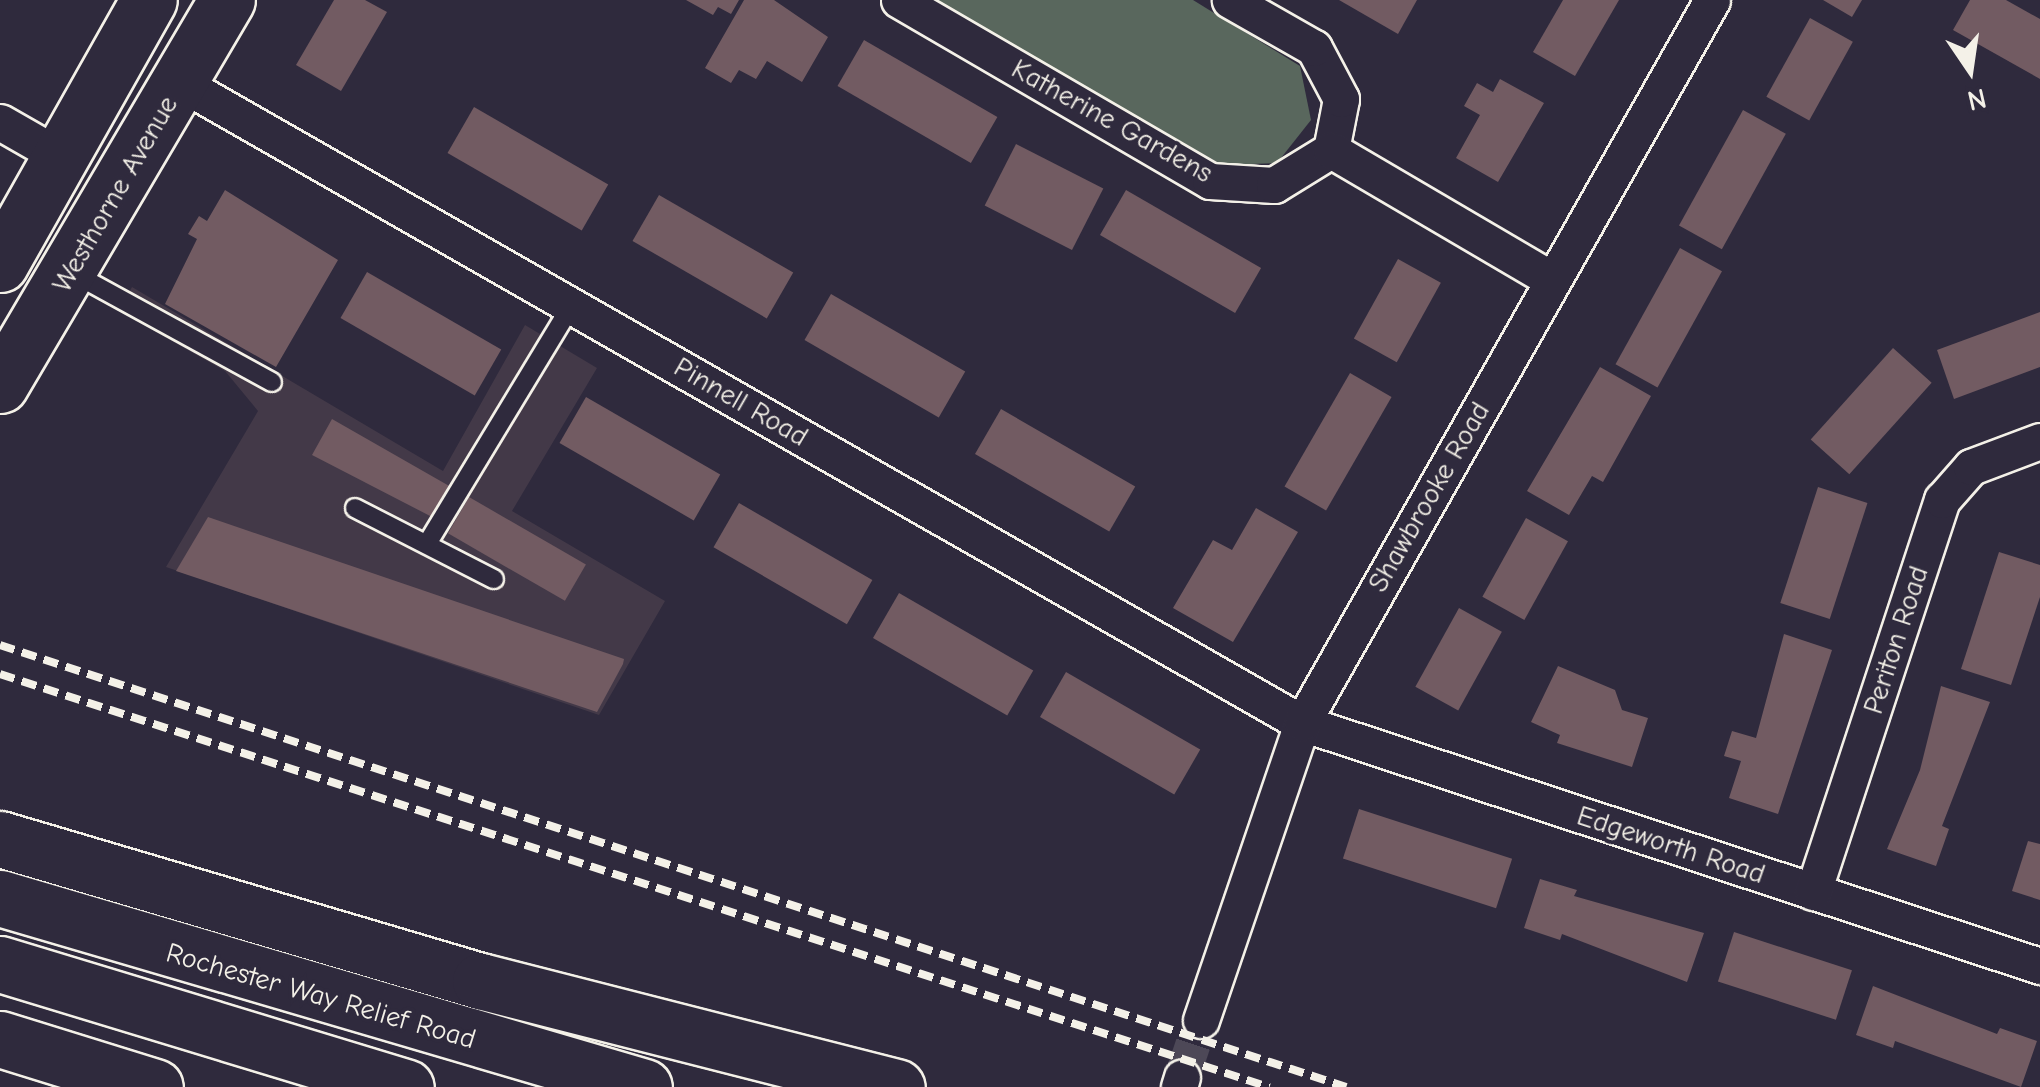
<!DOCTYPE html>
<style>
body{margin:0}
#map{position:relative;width:2040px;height:1087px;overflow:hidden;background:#2f2a3d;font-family:"Comic Neue",sans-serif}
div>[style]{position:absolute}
.built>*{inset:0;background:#433948}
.green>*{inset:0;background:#59675d}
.building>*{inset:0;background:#725b62;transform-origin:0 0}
.minor-tunnel>*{height:35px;margin-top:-17.5px;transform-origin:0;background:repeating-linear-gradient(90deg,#4d4857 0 35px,transparent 0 53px)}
.roads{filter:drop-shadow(2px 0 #f4f1e8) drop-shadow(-2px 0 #f4f1e8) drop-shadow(0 2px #f4f1e8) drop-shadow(0 -2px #f4f1e8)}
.service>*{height:18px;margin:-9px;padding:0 9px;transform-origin:9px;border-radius:9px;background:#2f2a3d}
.minor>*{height:35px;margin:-17.5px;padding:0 17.5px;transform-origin:17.5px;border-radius:17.5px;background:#2f2a3d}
.trunk>*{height:55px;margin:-27.5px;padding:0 27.5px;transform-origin:27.5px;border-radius:27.5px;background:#2f2a3d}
.rail>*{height:8px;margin-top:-4px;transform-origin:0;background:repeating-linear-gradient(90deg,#f4f1e8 0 15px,transparent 0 23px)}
span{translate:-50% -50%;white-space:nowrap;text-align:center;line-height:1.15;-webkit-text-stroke:8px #2f2a3d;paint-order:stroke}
.street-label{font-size:28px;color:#f4f1e8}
.north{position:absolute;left:1920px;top:20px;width:100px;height:100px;-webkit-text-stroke:8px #2f2a3d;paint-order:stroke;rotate:167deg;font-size:28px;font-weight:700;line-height:40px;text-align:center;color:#f4f1e8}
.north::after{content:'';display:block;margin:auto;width:35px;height:45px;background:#f4f1e8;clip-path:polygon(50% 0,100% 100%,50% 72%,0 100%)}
</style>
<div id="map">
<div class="built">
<div style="clip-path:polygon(132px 287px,443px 471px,525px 325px,597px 368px,512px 511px,665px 601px,599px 715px,166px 567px,258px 411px,225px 371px,119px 311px)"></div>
</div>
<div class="green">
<div style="clip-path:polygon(935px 0,1193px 0,1300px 66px,1311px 120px,1277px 163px,1222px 165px)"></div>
</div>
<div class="building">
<div style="clip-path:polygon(334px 0,365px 0,387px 12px,341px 91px,296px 65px)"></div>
<div style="clip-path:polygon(686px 0,739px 0,731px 14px,718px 7px,713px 15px)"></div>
<div style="clip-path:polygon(744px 0,774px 0,828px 37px,802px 82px,767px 61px,756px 79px,739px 70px,731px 83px,705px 68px)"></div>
<div style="clip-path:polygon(1339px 0,1417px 0,1398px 34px)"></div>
<div style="clip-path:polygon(1563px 0,1619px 0,1575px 76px,1533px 52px)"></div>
<div style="clip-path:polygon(1823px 0,1862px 0,1852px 17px)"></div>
<div style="clip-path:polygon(1970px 0,2006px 0,2040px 19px,2040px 79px,1953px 30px)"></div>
<div style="left:1810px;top:18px;width:49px;height:90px;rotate:29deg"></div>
<div style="left:864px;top:40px;width:154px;height:53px;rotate:30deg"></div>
<div style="clip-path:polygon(1500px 79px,1544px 103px,1498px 182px,1456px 158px,1480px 115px,1464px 106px,1477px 83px,1493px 92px)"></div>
<div style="left:474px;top:107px;width:155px;height:53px;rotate:30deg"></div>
<div style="left:1743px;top:110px;width:49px;height:132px;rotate:29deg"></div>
<div style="left:1016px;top:144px;width:98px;height:69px;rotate:27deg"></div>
<div style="clip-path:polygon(225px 190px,338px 260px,276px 367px,165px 304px,197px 239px,188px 234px,199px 216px,207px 221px)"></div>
<div style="left:1126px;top:190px;width:156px;height:52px;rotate:30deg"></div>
<div style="left:659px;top:195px;width:155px;height:53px;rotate:30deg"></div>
<div style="left:1680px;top:248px;width:48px;height:133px;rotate:29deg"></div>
<div style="left:1398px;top:259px;width:49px;height:91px;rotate:29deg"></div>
<div style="left:367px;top:272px;width:155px;height:53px;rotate:30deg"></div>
<div style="left:831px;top:294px;width:155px;height:53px;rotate:30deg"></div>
<div style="clip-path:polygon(2040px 312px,2040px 367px,1954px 399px,1937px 350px)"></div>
<div style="left:1893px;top:348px;width:52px;height:123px;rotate:42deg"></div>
<div style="clip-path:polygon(1600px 367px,1651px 396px,1603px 482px,1592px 476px,1569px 515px,1527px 491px)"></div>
<div style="left:1350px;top:373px;width:48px;height:131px;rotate:30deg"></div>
<div style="left:586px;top:397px;width:155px;height:53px;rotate:30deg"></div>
<div style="left:1001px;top:409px;width:155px;height:52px;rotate:30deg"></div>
<div style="clip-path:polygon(332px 419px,451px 487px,434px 518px,312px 455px)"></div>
<div style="left:1818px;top:487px;width:52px;height:122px;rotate:18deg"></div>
<div style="left:469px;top:497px;width:135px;height:42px;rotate:30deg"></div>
<div style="left:739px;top:503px;width:154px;height:51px;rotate:30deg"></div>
<div style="clip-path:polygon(1256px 508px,1298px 532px,1233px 642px,1173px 608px,1213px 540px,1232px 550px)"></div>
<div style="clip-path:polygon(208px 517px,624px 659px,623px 664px,597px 712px,176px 571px)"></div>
<div style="left:1526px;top:518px;width:48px;height:90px;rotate:29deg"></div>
<div style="clip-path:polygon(1999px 552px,2040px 565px,2040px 597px,2011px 685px,1961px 669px)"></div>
<div style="left:899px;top:593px;width:155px;height:52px;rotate:30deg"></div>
<div style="left:1459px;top:608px;width:49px;height:90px;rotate:29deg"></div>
<div style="clip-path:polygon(1784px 634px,1832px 650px,1778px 814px,1729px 798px,1741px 761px,1724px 756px,1732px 731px,1756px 738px)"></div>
<div style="clip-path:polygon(1558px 666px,1615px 690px,1622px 710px,1648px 718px,1632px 767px,1557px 743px,1560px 735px,1531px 722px)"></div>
<div style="left:1066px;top:672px;width:155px;height:52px;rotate:30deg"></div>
<div style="clip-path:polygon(1941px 686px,1990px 702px,1942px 826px,1949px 829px,1936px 866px,1887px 849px,1920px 770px)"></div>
<div style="left:1359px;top:809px;width:161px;height:52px;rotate:18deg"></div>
<div style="clip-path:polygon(2028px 841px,2040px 844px,2040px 900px,2012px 891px)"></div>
<div style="clip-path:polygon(1540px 879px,1577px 890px,1574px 896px,1704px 933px,1687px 982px,1562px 934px,1560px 940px,1524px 928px)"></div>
<div style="left:1734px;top:932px;width:124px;height:52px;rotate:18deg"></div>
<div style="clip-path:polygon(1873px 986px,1997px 1034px,2000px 1028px,2037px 1041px,2021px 1087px,1895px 1041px,1893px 1048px,1856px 1035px)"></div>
</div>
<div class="minor-tunnel">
<div style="left:1182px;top:1077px;width:60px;rotate:-71.6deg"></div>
</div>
<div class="roads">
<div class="service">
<div style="left:71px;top:272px;width:229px;rotate:28.7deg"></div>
<div style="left:355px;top:508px;width:156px;rotate:27.1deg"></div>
<div style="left:427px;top:544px;width:280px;rotate:-58.8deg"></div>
</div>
<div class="minor">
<div style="left:899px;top:0;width:360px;rotate:30.2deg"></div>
<div style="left:1210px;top:181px;width:64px;rotate:3.6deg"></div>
<div style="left:1274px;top:185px;width:67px;rotate:-31.6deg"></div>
<div style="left:1331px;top:150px;width:52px;rotate:-78.9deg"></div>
<div style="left:1341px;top:99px;width:58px;rotate:-117.9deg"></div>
<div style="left:1314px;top:48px;width:97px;rotate:-150.3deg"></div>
<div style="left:179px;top:82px;width:1293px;rotate:29.72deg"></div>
<div style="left:1302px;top:723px;width:777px;rotate:18.23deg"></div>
<div style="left:0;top:122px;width:70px;rotate:29.8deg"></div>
<div style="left:1331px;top:150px;width:257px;rotate:30.4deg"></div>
<div style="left:1813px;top:892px;width:413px;rotate:-71.8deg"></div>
<div style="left:1942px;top:500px;width:44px;rotate:-48.7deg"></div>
<div style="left:1971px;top:467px;width:74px;rotate:-20.6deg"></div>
<div style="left:1201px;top:1020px;width:314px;rotate:-71.2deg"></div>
<div style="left:1302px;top:723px;width:831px;rotate:-60.44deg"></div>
<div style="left:1179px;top:1087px;width:10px;rotate:-73deg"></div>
</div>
<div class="trunk">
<div style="left:0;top:264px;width:303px;rotate:-60.6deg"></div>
<div style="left:0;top:385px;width:447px;rotate:-59.5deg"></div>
<div style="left:0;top:839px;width:501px;rotate:16.48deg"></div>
<div style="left:480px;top:981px;width:430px;rotate:14.3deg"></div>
<div style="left:0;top:898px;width:671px;rotate:16.36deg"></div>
<div style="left:0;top:964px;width:424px;rotate:16.9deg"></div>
<div style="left:0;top:1039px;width:162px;rotate:17.2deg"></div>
</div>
</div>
<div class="rail">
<div style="left:0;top:645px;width:1417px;rotate:18.18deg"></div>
<div style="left:0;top:674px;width:1335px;rotate:18.03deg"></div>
</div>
<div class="street-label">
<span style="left:1112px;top:121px;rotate:29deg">Katherine Gardens</span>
<span style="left:115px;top:194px;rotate:-60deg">Westhorne Avenue</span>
<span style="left:741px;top:402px;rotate:30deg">Pinnell Road</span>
<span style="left:1429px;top:497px;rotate:-60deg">Shawbrooke Road</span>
<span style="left:1896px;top:640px;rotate:-72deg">Periton Road</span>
<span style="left:1671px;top:845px;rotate:18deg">Edgeworth Road</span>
<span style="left:321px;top:996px;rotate:16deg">Rochester Way Relief Road</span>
</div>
<div class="north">N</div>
</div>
